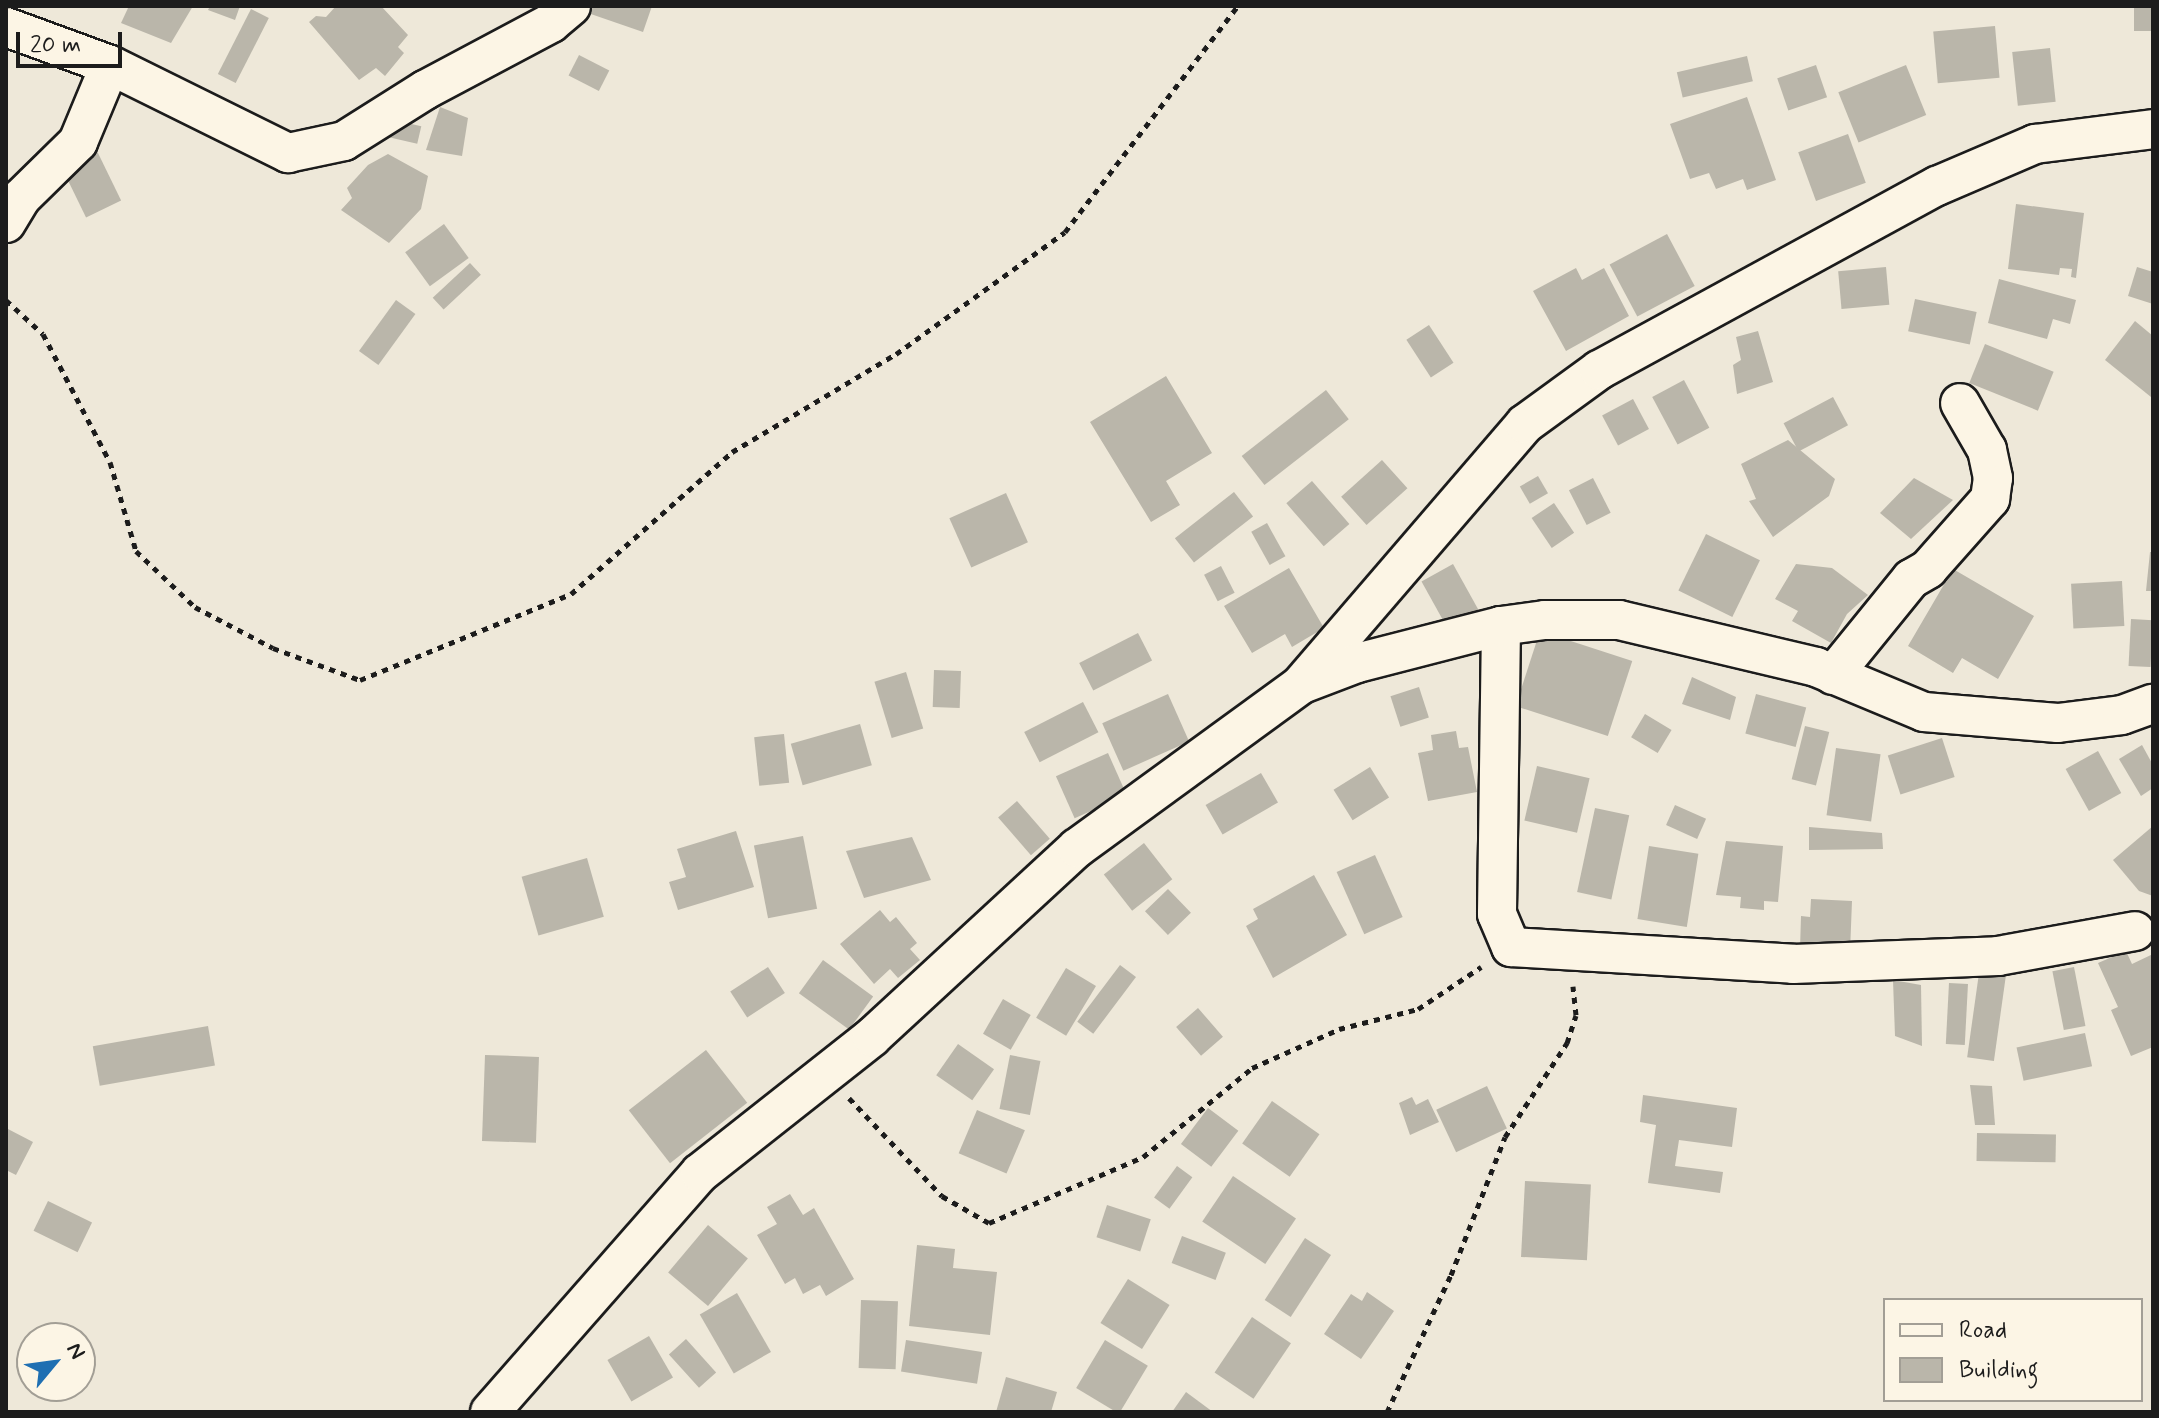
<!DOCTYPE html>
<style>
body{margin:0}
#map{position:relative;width:2159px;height:1418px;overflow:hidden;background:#eee8d9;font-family:Mynerve,sans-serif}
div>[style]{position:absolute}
.building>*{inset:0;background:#bab6aa;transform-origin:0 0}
.path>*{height:5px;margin-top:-2.5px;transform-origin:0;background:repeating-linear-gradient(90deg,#1c1c1c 0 6px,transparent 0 12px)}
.roads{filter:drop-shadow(2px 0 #1c1c1c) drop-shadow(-2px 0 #1c1c1c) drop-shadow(0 2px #1c1c1c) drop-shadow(0 -2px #1c1c1c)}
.minor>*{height:38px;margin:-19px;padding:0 19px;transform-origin:19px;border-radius:19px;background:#fcf5e5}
span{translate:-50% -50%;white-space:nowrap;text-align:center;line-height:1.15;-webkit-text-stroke:8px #fcf5e5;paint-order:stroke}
.frame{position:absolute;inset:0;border:8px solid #1c1c1c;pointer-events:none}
.legend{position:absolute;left:1883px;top:1298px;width:260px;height:104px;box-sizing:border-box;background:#fcf5e5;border:2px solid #a29e95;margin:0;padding:10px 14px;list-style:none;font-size:24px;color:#1c1c1c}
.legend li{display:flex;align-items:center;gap:16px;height:40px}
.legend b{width:40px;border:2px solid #a29e95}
.north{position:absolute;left:16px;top:1322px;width:80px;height:80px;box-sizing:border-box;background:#fcf5e5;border:2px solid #a29e95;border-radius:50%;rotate:61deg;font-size:22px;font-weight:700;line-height:32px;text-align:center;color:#1c1c1c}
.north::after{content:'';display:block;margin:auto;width:28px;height:36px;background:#1f6fb2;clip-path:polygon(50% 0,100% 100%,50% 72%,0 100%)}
.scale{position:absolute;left:16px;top:32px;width:106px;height:36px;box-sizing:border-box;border:4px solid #1c1c1c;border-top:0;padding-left:10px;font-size:24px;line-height:28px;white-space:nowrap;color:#1c1c1c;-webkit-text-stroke:6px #fcf5e5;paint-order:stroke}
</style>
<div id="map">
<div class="building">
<div style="clip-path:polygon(129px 6px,193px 6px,171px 43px,121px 23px)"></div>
<div style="clip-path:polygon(210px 6px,240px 6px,235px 20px,208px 10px)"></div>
<div style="clip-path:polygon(336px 6px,381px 6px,408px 35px,398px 47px,404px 53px,385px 76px,376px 68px,359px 80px,309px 22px,316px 16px,326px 17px)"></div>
<div style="clip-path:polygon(587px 6px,652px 6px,643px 32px,585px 12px)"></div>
<div style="left:2134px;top:6px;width:19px;height:25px"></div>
<div style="left:251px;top:9px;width:20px;height:73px;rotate:27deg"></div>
<div style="left:1995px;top:26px;width:52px;height:62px;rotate:85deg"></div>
<div style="left:2050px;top:48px;width:54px;height:38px;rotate:84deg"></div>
<div style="left:579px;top:55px;width:34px;height:23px;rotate:27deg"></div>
<div style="left:1747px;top:56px;width:26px;height:72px;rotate:77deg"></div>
<div style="left:1816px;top:65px;width:34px;height:41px;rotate:71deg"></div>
<div style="left:1906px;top:65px;width:54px;height:73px;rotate:68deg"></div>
<div style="clip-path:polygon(1747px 97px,1776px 180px,1747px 190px,1743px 179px,1716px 189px,1709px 173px,1690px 179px,1670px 124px)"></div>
<div style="clip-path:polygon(440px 107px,468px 118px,462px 156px,426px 150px)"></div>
<div style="left:394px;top:120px;width:28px;height:18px;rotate:13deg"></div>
<div style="left:1848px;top:134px;width:52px;height:53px;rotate:70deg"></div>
<div style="left:97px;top:151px;width:55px;height:39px;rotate:64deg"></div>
<div style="clip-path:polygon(388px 154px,428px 176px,421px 209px,389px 243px,341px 210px,352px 198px,347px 188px,368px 165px)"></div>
<div style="clip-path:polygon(2016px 204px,2084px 213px,2076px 278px,2071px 277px,2072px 269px,2060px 268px,2059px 275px,2008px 269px)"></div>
<div style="left:444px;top:224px;width:42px;height:48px;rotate:54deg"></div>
<div style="left:1667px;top:234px;width:59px;height:65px;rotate:62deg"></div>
<div style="left:470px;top:263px;width:16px;height:51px;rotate:47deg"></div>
<div style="left:1886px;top:267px;width:38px;height:48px;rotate:85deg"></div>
<div style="clip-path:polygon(2137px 267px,2153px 272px,2153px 304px,2128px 296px)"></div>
<div style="clip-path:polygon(1576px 268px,1582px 280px,1604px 268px,1629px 316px,1566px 351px,1533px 291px)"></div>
<div style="clip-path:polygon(1999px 279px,2076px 300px,2070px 324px,2053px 319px,2047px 339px,1988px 323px)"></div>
<div style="left:1915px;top:299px;width:63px;height:33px;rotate:12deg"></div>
<div style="left:396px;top:300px;width:24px;height:63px;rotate:36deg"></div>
<div style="clip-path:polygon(2135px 321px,2153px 336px,2151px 397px,2105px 360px)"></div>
<div style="left:1429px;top:325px;width:45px;height:27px;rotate:57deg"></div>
<div style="clip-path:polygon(1758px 331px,1773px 382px,1737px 394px,1733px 365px,1741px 360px,1736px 337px)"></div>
<div style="left:1985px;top:344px;width:74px;height:42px;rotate:22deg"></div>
<div style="clip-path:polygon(1166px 376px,1212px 453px,1166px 481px,1180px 505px,1151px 522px,1090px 422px)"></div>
<div style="left:1684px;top:380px;width:54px;height:36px;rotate:62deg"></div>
<div style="left:1326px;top:390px;width:37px;height:107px;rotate:52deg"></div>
<div style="left:1833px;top:397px;width:32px;height:56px;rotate:62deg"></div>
<div style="left:1633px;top:399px;width:34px;height:35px;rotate:62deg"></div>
<div style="clip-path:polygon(1788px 440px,1835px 479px,1829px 496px,1773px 537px,1749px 501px,1756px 499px,1741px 464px)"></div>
<div style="left:1382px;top:460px;width:38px;height:55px;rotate:48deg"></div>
<div style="left:1538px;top:476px;width:20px;height:21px;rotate:60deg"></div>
<div style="left:1593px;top:478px;width:39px;height:27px;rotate:63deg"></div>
<div style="clip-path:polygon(1914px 478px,1953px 500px,1911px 539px,1880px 513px)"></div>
<div style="left:1312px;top:481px;width:57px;height:34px;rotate:49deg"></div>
<div style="left:1234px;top:492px;width:31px;height:75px;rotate:52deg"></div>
<div style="left:1006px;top:493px;width:54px;height:62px;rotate:66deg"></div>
<div style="left:1554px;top:503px;width:36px;height:27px;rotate:56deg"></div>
<div style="left:1267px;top:523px;width:38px;height:18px;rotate:61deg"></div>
<div style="left:1706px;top:534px;width:60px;height:63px;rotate:26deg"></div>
<div style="clip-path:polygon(2150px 552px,2153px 552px,2153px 591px,2146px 591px)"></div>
<div style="left:1453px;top:564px;width:57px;height:36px;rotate:61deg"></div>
<div style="clip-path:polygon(1796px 564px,1832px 568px,1868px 595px,1847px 614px,1831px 643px,1792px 621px,1798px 611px,1775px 599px)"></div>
<div style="left:1221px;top:566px;width:30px;height:19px;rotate:63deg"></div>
<div style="clip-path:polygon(1289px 568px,1324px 628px,1292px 647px,1285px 634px,1252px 653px,1224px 606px)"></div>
<div style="clip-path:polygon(1953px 569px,2034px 616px,1998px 679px,1962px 658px,1953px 673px,1908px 646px)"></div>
<div style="left:2122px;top:581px;width:45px;height:51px;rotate:87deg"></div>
<div style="left:2131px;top:619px;width:22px;height:47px;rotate:3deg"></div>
<div style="left:1540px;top:631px;width:97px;height:79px;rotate:18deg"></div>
<div style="left:1138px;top:633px;width:31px;height:66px;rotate:63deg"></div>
<div style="left:934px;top:670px;width:27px;height:37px;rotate:2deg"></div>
<div style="left:906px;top:672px;width:59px;height:33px;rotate:73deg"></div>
<div style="clip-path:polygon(1692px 677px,1736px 697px,1730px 720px,1682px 704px)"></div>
<div style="left:1419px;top:687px;width:32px;height:30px;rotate:72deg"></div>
<div style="left:1168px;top:694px;width:52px;height:72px;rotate:66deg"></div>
<div style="left:1756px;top:694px;width:52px;height:41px;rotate:15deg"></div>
<div style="left:1083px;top:702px;width:34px;height:66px;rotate:63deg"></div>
<div style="left:1645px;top:714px;width:31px;height:27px;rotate:31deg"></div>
<div style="left:860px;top:724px;width:43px;height:72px;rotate:74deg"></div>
<div style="left:1805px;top:726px;width:25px;height:55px;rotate:14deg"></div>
<div style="clip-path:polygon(1456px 731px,1459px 748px,1468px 747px,1477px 792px,1428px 801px,1418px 753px,1433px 750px,1431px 735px)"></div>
<div style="left:784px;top:734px;width:49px;height:30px;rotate:84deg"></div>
<div style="left:1942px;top:738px;width:41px;height:57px;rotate:72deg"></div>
<div style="clip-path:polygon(2142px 745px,2153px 765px,2153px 788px,2141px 796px,2119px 759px)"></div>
<div style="left:1836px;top:748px;width:45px;height:68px;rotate:8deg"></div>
<div style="left:2098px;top:751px;width:48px;height:37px;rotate:61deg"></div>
<div style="left:1108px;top:753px;width:46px;height:57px;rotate:66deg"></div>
<div style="left:1537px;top:766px;width:54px;height:56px;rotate:13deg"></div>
<div style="left:1370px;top:767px;width:36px;height:43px;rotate:58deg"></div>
<div style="left:1261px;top:773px;width:34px;height:64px;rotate:60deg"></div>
<div style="left:1017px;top:801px;width:50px;height:25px;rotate:49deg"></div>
<div style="left:1675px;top:805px;width:34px;height:22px;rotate:24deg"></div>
<div style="left:1595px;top:808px;width:35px;height:86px;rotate:12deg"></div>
<div style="clip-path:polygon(2153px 826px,2153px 896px,2139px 891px,2113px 860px)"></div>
<div style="clip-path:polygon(1809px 827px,1882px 833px,1883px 849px,1809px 850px)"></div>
<div style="clip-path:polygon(736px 831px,754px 887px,678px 910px,669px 882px,686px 877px,677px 849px)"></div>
<div style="left:803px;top:836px;width:74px;height:50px;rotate:79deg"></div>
<div style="clip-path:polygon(912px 837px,931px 880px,864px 898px,846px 851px)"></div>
<div style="clip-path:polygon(1726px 841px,1783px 846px,1778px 902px,1764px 901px,1764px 910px,1740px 908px,1741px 897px,1716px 895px)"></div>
<div style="left:1144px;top:843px;width:46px;height:51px;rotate:52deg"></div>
<div style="left:1649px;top:846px;width:50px;height:74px;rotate:9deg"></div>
<div style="left:1375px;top:855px;width:68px;height:42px;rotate:66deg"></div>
<div style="left:587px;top:858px;width:61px;height:68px;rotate:74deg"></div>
<div style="clip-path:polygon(1314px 875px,1347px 935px,1273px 978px,1246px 926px,1258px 919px,1253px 909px)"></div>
<div style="left:1168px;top:889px;width:33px;height:32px;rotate:46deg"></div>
<div style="clip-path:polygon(1811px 899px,1852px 901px,1850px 952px,1800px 949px,1801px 916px,1810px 917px)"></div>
<div style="clip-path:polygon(880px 910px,890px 922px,896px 917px,917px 943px,910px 949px,920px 960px,898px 978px,890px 969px,874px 984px,840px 944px)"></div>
<div style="clip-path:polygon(2126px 951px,2132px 964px,2153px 954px,2153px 1047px,2131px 1056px,2111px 1010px,2118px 1007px,2098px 963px)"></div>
<div style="left:823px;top:960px;width:62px;height:41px;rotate:36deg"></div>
<div style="left:1120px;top:965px;width:20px;height:71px;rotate:37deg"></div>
<div style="left:768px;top:967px;width:31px;height:45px;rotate:57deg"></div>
<div style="left:2074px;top:967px;width:60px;height:22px;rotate:79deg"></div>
<div style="left:1066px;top:968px;width:35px;height:58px;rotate:31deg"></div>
<div style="left:1979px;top:973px;width:27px;height:85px;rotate:8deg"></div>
<div style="clip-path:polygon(1893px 980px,1921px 985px,1922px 1046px,1895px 1036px)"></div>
<div style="left:1949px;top:983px;width:19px;height:61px;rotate:3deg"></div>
<div style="left:1003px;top:999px;width:32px;height:40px;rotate:30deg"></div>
<div style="left:1198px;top:1008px;width:38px;height:29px;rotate:49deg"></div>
<div style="left:208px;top:1026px;width:40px;height:117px;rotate:80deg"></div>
<div style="left:2085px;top:1033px;width:34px;height:70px;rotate:78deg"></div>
<div style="left:958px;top:1044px;width:44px;height:38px;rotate:35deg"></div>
<div style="left:706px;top:1050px;width:67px;height:98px;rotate:52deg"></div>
<div style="left:485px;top:1055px;width:54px;height:86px;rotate:2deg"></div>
<div style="left:1010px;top:1055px;width:31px;height:55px;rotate:11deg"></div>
<div style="clip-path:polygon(1970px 1085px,1992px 1086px,1995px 1125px,1975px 1125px)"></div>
<div style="left:1487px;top:1086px;width:47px;height:56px;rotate:65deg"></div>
<div style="clip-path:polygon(1643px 1095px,1737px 1108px,1732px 1147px,1679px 1140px,1675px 1166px,1723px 1172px,1720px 1193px,1648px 1183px,1656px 1125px,1640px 1122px)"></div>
<div style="clip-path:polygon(1412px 1097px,1416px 1105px,1428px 1099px,1439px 1122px,1410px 1135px,1399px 1103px)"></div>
<div style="left:1272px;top:1101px;width:58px;height:52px;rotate:35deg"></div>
<div style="left:1208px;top:1108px;width:38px;height:45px;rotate:37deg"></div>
<div style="left:977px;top:1110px;width:52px;height:47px;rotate:23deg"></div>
<div style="clip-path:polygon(6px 1128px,33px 1142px,16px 1175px,6px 1170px)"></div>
<div style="left:1977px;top:1133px;width:79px;height:28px;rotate:1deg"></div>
<div style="left:1177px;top:1166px;width:19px;height:39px;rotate:36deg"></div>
<div style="left:1233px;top:1176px;width:76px;height:55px;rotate:34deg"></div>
<div style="left:1525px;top:1181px;width:66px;height:76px;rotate:3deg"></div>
<div style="clip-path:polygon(790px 1194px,803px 1215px,814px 1208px,854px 1279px,826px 1296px,820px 1285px,803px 1294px,795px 1278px,785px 1284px,757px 1235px,777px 1224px,767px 1207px)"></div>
<div style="left:48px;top:1201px;width:49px;height:33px;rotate:26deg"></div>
<div style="left:1107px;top:1205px;width:46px;height:34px;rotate:18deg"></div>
<div style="left:708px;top:1225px;width:52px;height:62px;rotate:40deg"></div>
<div style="left:1182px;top:1236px;width:47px;height:29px;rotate:21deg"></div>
<div style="left:1305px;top:1238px;width:31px;height:74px;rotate:33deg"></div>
<div style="clip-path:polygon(917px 1245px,955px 1249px,953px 1268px,997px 1272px,990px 1335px,909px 1326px)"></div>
<div style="left:1128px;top:1279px;width:49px;height:52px;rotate:32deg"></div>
<div style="clip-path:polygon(1367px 1292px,1394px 1311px,1361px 1359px,1324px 1334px,1351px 1294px,1362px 1301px)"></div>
<div style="left:737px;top:1293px;width:68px;height:43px;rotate:60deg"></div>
<div style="left:861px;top:1300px;width:37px;height:68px;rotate:2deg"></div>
<div style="left:1252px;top:1317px;width:47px;height:67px;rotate:34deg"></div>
<div style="left:649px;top:1336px;width:48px;height:48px;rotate:60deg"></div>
<div style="left:686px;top:1339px;width:45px;height:23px;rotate:48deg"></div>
<div style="left:906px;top:1340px;width:77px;height:32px;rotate:9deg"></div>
<div style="left:1105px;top:1340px;width:50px;height:56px;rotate:31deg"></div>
<div style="clip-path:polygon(1006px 1377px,1057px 1392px,1051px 1412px,996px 1412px)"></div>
<div style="clip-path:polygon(1186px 1392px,1213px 1412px,1172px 1412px)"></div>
</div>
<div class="path">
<div style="left:6px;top:300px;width:50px;rotate:42.6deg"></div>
<div style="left:43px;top:334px;width:144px;rotate:62.4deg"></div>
<div style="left:110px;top:462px;width:93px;rotate:73.7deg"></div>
<div style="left:136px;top:551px;width:81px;rotate:43.5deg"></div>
<div style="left:195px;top:607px;width:88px;rotate:27.7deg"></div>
<div style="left:273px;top:648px;width:93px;rotate:20.2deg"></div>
<div style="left:360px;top:680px;width:228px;rotate:-22.2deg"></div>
<div style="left:571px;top:594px;width:215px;rotate:-41.4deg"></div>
<div style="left:732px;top:452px;width:191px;rotate:-30.9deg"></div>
<div style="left:896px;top:354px;width:208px;rotate:-35.8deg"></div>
<div style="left:1065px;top:232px;width:285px;rotate:-52.6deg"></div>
<div style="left:849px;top:1098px;width:135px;rotate:46.5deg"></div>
<div style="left:942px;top:1196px;width:54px;rotate:29.9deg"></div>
<div style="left:989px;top:1223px;width:168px;rotate:-23.2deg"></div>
<div style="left:1143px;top:1157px;width:141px;rotate:-39.2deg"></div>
<div style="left:1252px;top:1068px;width:95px;rotate:-24.1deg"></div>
<div style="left:1339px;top:1029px;width:81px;rotate:-14.2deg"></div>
<div style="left:1418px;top:1009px;width:76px;rotate:-33.7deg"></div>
<div style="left:1387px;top:1412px;width:151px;rotate:-65deg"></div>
<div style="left:1451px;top:1275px;width:148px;rotate:-68.6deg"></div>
<div style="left:1505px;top:1137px;width:113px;rotate:-56.6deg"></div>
<div style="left:1567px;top:1043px;width:29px;rotate:-72deg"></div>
<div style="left:1576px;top:1015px;width:29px;rotate:-96deg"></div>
</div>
<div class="roads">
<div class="minor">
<div style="left:6px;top:27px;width:111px;rotate:20.1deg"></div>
<div style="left:6px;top:223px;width:29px;rotate:-59deg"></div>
<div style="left:21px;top:198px;width:80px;rotate:-44.5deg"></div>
<div style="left:78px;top:142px;width:83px;rotate:-67.4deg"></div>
<div style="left:110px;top:65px;width:199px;rotate:26.3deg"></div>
<div style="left:288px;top:153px;width:57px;rotate:-12.1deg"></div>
<div style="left:344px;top:141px;width:96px;rotate:-32.2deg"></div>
<div style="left:425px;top:90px;width:143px;rotate:-28deg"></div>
<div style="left:551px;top:23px;width:26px;rotate:-40deg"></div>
<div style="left:1501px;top:626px;width:288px;rotate:90.8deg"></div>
<div style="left:1497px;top:914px;width:36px;rotate:67deg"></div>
<div style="left:1511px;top:947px;width:283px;rotate:3.4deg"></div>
<div style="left:1793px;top:964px;width:205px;rotate:-2.2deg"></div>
<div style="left:1998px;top:956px;width:139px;rotate:-10.3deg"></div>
<div style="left:1833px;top:675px;width:124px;rotate:-50.9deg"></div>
<div style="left:1911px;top:579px;width:20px;rotate:-30deg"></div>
<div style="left:1928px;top:569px;width:94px;rotate:-48.5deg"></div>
<div style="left:1990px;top:499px;width:21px;rotate:-82deg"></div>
<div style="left:1993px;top:478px;width:29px;rotate:-102deg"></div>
<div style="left:1987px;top:450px;width:54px;rotate:-119.9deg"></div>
<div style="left:1303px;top:682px;width:340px;rotate:-49.3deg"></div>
<div style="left:1525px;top:424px;width:92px;rotate:-36.1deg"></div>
<div style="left:1599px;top:370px;width:385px;rotate:-28.6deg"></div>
<div style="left:1937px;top:186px;width:107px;rotate:-23.2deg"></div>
<div style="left:2035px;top:144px;width:119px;rotate:-7.2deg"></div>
<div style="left:490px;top:1412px;width:318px;rotate:-48.7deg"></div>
<div style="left:700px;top:1173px;width:219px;rotate:-38.3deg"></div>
<div style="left:872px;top:1037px;width:279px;rotate:-42.7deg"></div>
<div style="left:1077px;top:848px;width:278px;rotate:-36.1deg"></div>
<div style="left:1302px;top:684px;width:59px;rotate:-20.9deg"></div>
<div style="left:1357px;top:663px;width:149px;rotate:-14.4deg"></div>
<div style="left:1501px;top:626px;width:44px;rotate:-7.8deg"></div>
<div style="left:1545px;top:620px;width:74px"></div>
<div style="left:1619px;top:620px;width:203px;rotate:13.4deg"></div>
<div style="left:1816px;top:667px;width:117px;rotate:22.6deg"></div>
<div style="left:1924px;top:712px;width:134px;rotate:4.7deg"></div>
<div style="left:2058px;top:723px;width:64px;rotate:-7.1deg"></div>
<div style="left:2122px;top:715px;width:33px;rotate:-20deg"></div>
</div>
</div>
<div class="frame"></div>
<ul class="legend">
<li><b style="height:10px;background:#fcf5e5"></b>Road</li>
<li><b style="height:22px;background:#bab6aa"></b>Building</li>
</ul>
<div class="north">N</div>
<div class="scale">20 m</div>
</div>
